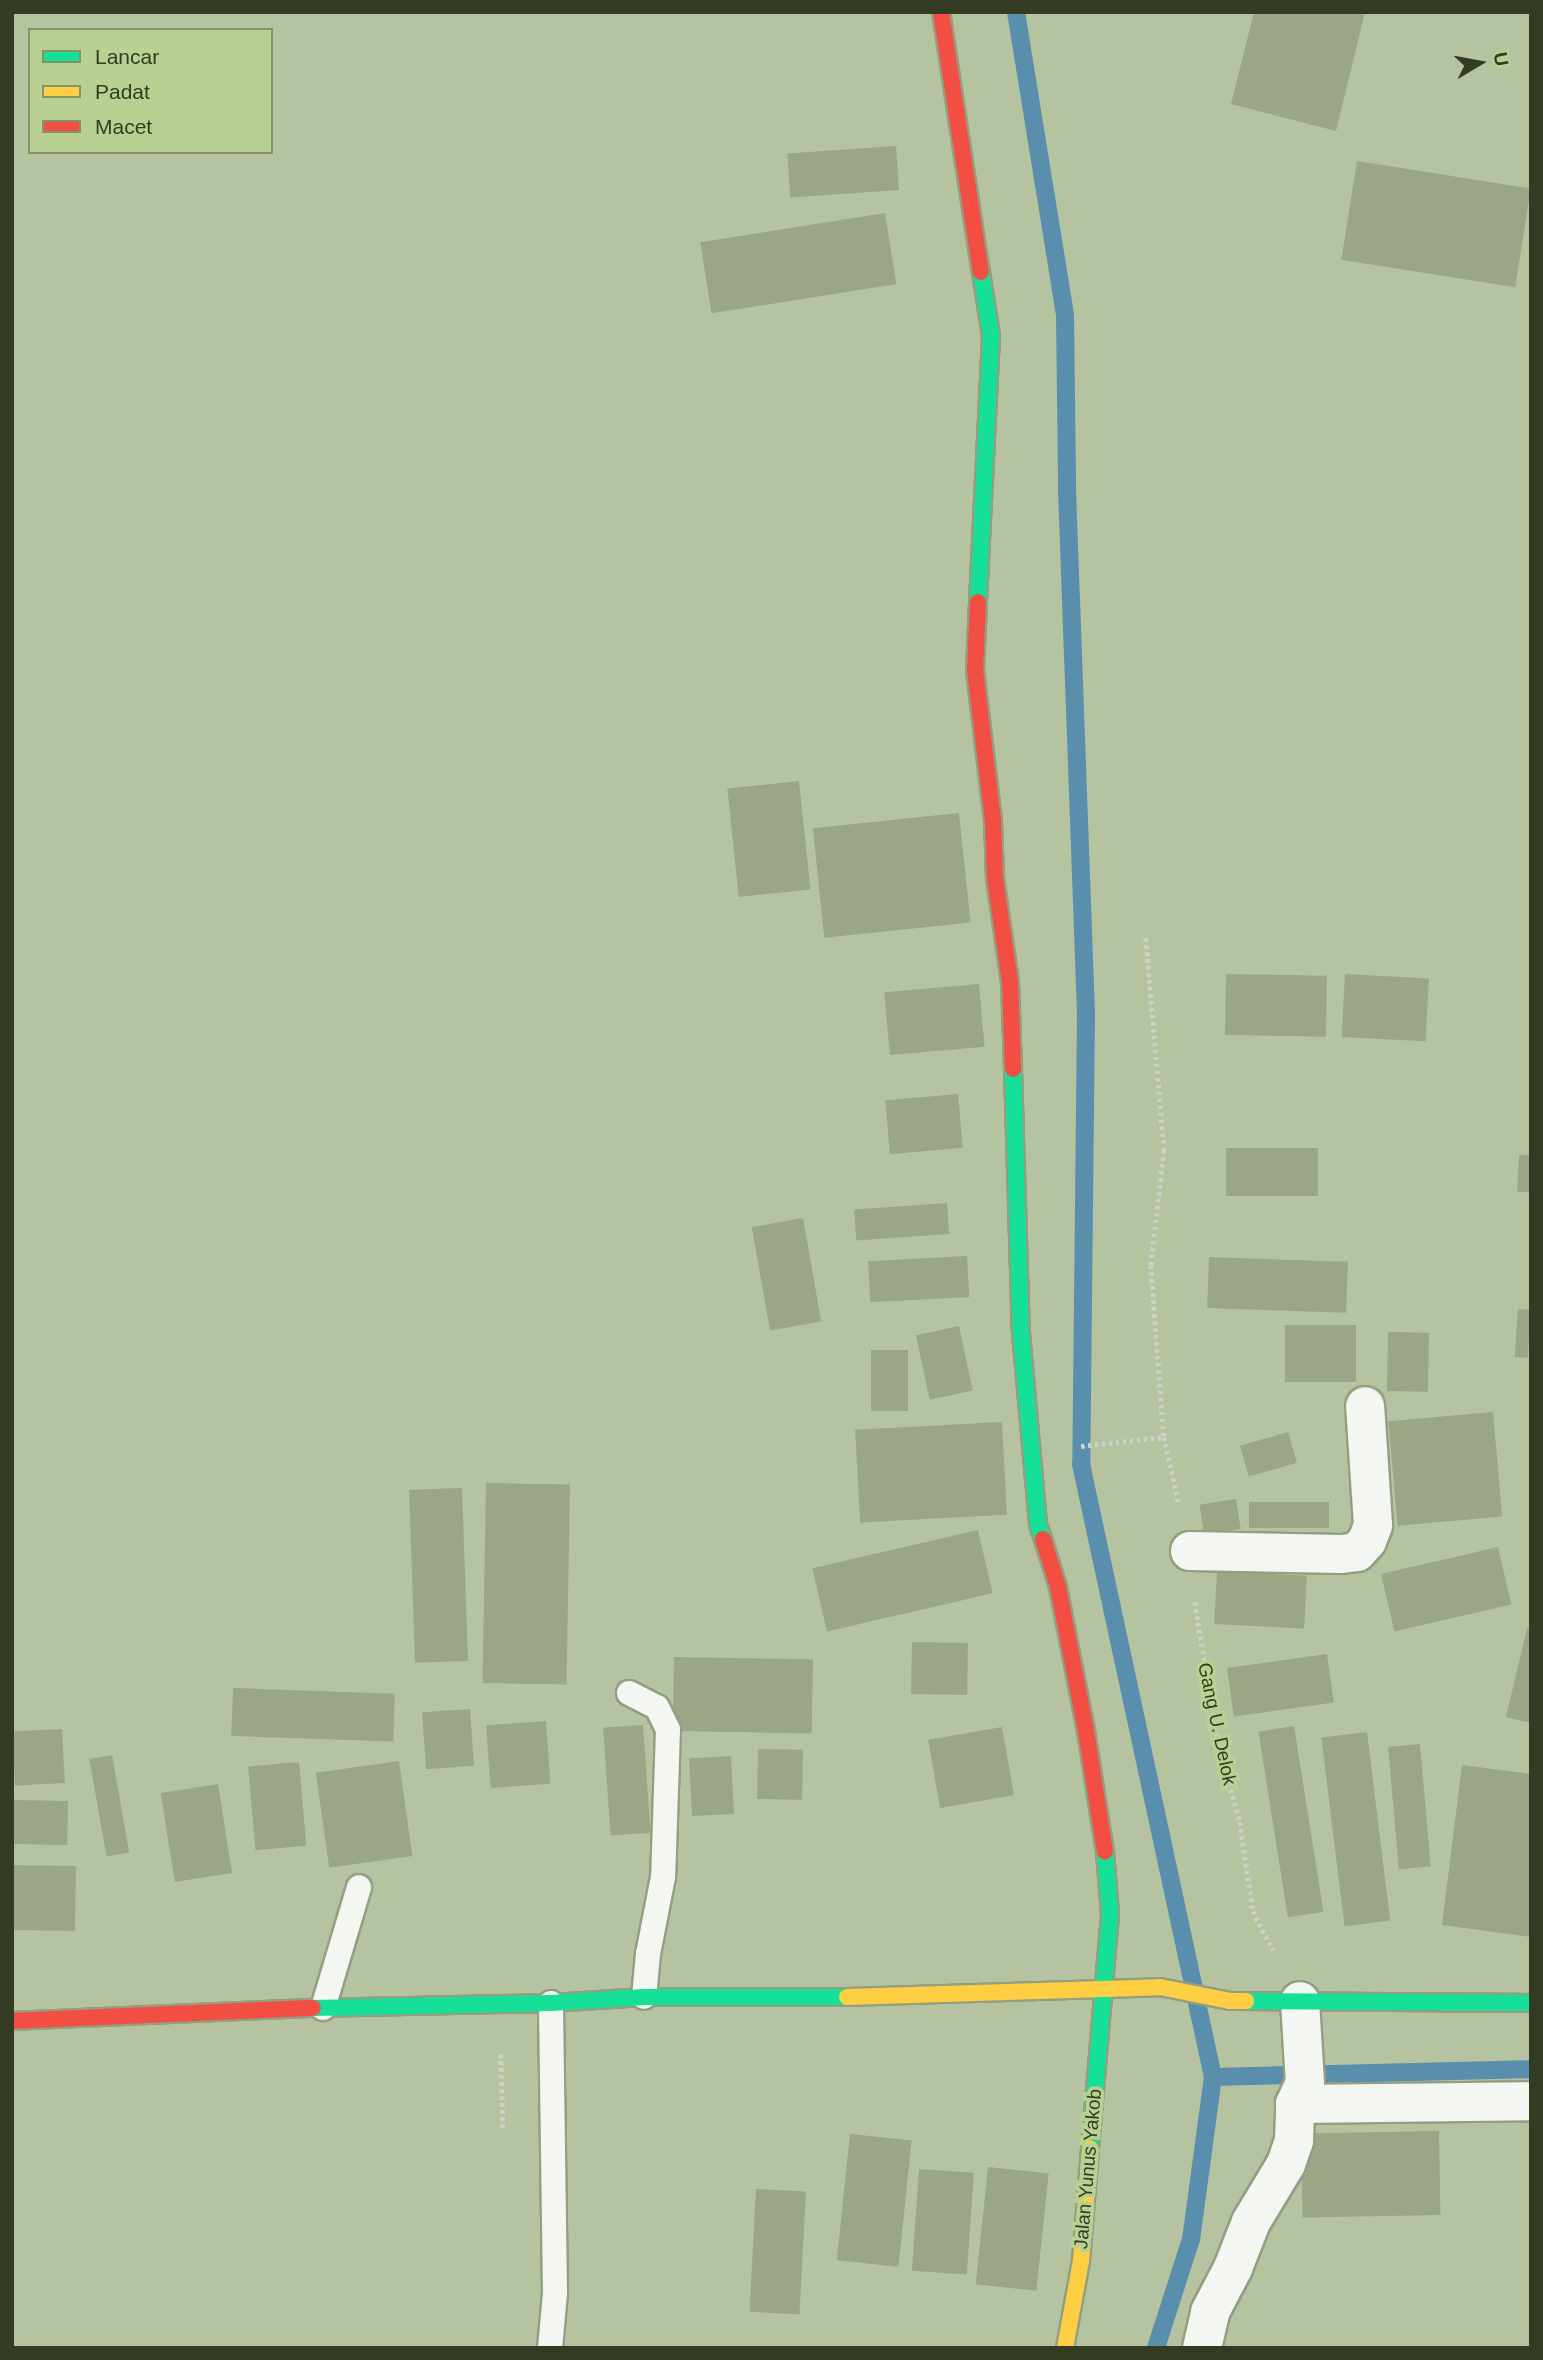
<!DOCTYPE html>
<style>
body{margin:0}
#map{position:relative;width:1543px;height:2360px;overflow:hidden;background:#b5c3a0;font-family:Helvetica,sans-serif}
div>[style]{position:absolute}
.stream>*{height:18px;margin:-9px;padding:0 9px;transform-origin:9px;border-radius:9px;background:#598fad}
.building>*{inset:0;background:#9ba687;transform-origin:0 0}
.path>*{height:4.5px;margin-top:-2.25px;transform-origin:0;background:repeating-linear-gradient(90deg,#ccd0c5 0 3.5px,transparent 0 7px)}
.roads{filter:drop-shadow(2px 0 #939e82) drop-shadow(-2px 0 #939e82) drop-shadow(0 2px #939e82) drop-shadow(0 -2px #939e82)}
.lane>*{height:24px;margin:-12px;padding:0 12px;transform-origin:12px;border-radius:12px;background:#f4f6f1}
.street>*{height:38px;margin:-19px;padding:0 19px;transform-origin:19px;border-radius:19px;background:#f4f6f1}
.fast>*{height:16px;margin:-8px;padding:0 8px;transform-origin:8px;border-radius:8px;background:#16e098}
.slow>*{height:16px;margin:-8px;padding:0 8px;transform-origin:8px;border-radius:8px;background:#ffcf43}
.jam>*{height:16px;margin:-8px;padding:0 8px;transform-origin:8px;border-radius:8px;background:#f24e42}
span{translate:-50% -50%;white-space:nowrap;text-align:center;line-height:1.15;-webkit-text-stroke:7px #b8d192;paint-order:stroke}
.street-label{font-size:19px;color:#333c23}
.frame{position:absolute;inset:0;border:14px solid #333c23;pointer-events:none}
.legend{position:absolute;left:28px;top:28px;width:245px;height:126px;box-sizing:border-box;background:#b8d192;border:2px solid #839566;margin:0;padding:9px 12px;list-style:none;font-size:21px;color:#333c23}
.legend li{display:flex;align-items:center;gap:14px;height:35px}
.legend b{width:35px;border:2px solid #839566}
.north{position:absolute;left:1445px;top:28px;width:70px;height:70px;-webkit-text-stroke:5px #b8d192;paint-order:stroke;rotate:80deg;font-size:19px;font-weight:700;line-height:28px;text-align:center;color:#333c23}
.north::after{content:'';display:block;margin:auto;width:24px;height:32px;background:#333c23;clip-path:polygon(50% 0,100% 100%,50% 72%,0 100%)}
</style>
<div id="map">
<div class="stream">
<div style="left:1016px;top:12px;width:307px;rotate:80.8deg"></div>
<div style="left:1065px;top:315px;width:175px;rotate:89.3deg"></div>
<div style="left:1067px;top:490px;width:524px;rotate:87.92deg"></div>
<div style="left:1086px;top:1014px;width:450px;rotate:90.6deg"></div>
<div style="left:1081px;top:1464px;width:627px;rotate:77.85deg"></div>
<div style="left:1213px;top:2077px;width:163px;rotate:97.7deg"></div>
<div style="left:1191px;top:2239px;width:114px;rotate:107.8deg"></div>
<div style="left:1213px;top:2077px;width:318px;rotate:-1.4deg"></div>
</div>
<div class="building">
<div style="clip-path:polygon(1254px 12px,1365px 12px,1336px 131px,1231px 104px)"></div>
<div style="left:896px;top:146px;width:44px;height:109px;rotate:86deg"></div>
<div style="left:1357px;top:161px;width:176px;height:100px;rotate:9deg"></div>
<div style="left:885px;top:213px;width:72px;height:187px;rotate:81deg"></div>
<div style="left:799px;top:781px;width:109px;height:72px;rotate:84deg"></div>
<div style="left:959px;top:813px;width:110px;height:147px;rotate:84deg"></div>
<div style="left:1226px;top:974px;width:101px;height:61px;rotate:1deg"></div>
<div style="left:1345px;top:974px;width:84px;height:63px;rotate:3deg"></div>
<div style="left:979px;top:984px;width:63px;height:95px;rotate:85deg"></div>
<div style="left:958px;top:1094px;width:54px;height:73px;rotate:85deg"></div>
<div style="left:1226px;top:1148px;width:92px;height:48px"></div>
<div style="clip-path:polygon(1519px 1155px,1531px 1155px,1531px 1192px,1517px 1192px)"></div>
<div style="left:947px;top:1203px;width:31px;height:93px;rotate:86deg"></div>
<div style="left:803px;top:1218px;width:105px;height:52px;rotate:80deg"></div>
<div style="left:967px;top:1256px;width:41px;height:99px;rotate:87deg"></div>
<div style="left:1209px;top:1257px;width:139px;height:51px;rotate:2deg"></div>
<div style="left:1518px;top:1309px;width:13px;height:48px;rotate:4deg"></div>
<div style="left:1356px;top:1325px;width:57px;height:71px;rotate:90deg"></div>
<div style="left:959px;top:1326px;width:66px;height:44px;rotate:78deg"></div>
<div style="left:1388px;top:1332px;width:41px;height:59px;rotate:1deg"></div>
<div style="left:871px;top:1350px;width:37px;height:61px"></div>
<div style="left:1493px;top:1412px;width:105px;height:105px;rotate:85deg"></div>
<div style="left:1002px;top:1422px;width:93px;height:147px;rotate:87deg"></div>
<div style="left:1288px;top:1432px;width:32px;height:50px;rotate:74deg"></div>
<div style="left:486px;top:1483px;width:84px;height:200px;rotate:1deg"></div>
<div style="left:462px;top:1488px;width:173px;height:53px;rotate:88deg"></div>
<div style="left:1236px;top:1499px;width:30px;height:37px;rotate:81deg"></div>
<div style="left:1249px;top:1502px;width:80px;height:26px"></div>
<div style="left:978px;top:1530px;width:65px;height:170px;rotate:77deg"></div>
<div style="left:1498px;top:1547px;width:59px;height:120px;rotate:77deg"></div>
<div style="left:1217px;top:1571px;width:90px;height:53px;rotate:3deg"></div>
<div style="clip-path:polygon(1527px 1628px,1531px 1629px,1531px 1723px,1506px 1717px)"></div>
<div style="left:912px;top:1642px;width:56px;height:52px;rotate:1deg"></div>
<div style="left:1327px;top:1654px;width:49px;height:101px;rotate:82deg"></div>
<div style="left:674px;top:1657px;width:139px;height:74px;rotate:1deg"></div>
<div style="left:233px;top:1688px;width:162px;height:48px;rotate:2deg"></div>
<div style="left:470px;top:1709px;width:57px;height:48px;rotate:86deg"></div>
<div style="left:546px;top:1721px;width:63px;height:60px;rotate:86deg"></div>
<div style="left:643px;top:1725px;width:108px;height:40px;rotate:86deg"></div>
<div style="left:1294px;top:1726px;width:188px;height:36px;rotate:81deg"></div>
<div style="left:1002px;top:1727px;width:69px;height:75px;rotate:80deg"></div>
<div style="left:62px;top:1729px;width:54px;height:50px;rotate:87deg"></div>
<div style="left:1367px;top:1732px;width:190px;height:46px;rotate:83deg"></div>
<div style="left:1420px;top:1744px;width:123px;height:32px;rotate:85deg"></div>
<div style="left:758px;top:1749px;width:45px;height:50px;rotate:1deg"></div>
<div style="left:112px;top:1755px;width:99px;height:23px;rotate:80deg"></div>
<div style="left:731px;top:1756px;width:58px;height:42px;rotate:87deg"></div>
<div style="left:399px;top:1761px;width:96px;height:84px;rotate:82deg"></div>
<div style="left:299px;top:1762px;width:84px;height:51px;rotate:85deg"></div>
<div style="clip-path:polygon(1462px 1765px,1531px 1774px,1531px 1937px,1442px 1925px)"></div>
<div style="left:218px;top:1784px;width:90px;height:58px;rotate:81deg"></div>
<div style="left:12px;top:1800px;width:56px;height:44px;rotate:1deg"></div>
<div style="left:12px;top:1865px;width:64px;height:65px;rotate:1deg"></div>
<div style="left:1439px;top:2131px;width:84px;height:138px;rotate:89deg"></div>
<div style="left:850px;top:2134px;width:62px;height:127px;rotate:6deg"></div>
<div style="left:988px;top:2167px;width:61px;height:118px;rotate:6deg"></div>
<div style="left:919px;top:2169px;width:55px;height:102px;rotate:4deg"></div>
<div style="left:756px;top:2189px;width:50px;height:123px;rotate:3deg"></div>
</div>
<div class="path">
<div style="left:1146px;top:938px;width:213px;rotate:85.1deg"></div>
<div style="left:1164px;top:1150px;width:116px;rotate:96.4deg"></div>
<div style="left:1151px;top:1265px;width:172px;rotate:85.7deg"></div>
<div style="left:1164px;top:1437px;width:69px;rotate:77.4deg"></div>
<div style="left:1081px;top:1446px;width:83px;rotate:-6.2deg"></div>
<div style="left:1195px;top:1602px;width:142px;rotate:80.7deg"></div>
<div style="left:1218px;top:1742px;width:83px;rotate:74.6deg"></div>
<div style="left:1240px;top:1822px;width:90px;rotate:81.7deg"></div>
<div style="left:1253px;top:1911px;width:44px;rotate:62.9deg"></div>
<div style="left:501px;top:2054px;width:75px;rotate:88.5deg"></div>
</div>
<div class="roads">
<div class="lane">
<div style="left:629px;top:1693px;width:31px;rotate:27deg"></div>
<div style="left:657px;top:1707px;width:25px;rotate:64deg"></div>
<div style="left:668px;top:1730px;width:147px;rotate:91.9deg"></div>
<div style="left:663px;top:1877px;width:78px;rotate:101deg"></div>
<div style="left:648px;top:1954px;width:43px;rotate:95.3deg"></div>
<div style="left:323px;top:2008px;width:126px;rotate:-73.4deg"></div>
<div style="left:550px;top:2348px;width:55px;rotate:-84.8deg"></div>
<div style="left:555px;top:2293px;width:290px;rotate:-90.8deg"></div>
</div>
<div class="street">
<div style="left:1190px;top:1551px;width:151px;rotate:1.1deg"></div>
<div style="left:1341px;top:1554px;width:16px;rotate:-7deg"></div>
<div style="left:1357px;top:1552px;width:15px;rotate:-48deg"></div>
<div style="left:1367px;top:1541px;width:17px;rotate:-69deg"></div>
<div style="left:1373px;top:1525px;width:119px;rotate:-93.8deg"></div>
<div style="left:1295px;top:2104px;width:23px;rotate:-65deg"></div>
<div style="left:1305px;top:2083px;width:82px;rotate:-93.5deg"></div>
<div style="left:1202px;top:2348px;width:37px;rotate:-77deg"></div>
<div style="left:1210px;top:2312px;width:50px;rotate:-62.4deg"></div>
<div style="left:1233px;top:2268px;width:49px;rotate:-68.6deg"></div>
<div style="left:1251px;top:2222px;width:68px;rotate:-58.9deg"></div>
<div style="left:1286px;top:2164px;width:24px;rotate:-71deg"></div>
<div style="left:1294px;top:2141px;width:37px;rotate:-88deg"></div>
<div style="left:1295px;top:2104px;width:236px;rotate:-0.7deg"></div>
</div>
<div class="fast">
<div style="left:978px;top:602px;width:266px;rotate:-87.2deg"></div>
<div style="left:991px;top:336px;width:65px;rotate:-98.9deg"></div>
<div style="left:1013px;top:1069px;width:264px;rotate:88.3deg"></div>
<div style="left:1021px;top:1333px;width:193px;rotate:84.9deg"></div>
<div style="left:1038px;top:1525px;width:15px;rotate:70deg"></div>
<div style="left:1246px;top:2001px;width:285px;rotate:0.4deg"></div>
<div style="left:313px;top:2008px;width:238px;rotate:-1.2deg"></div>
<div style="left:551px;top:2003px;width:93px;rotate:-3.7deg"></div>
<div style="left:644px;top:1997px;width:203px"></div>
<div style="left:1090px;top:2148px;width:235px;rotate:-85.1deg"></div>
<div style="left:1110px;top:1914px;width:62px;rotate:-94.6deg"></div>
</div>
<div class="slow">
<div style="left:847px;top:1997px;width:313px;rotate:-1.8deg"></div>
<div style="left:1160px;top:1987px;width:71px;rotate:11.3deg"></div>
<div style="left:1230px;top:2001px;width:16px"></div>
<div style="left:1065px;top:2348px;width:88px;rotate:-79.6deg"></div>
<div style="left:1081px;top:2261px;width:113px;rotate:-85.4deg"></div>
</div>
<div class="jam">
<div style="left:941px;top:12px;width:263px;rotate:81.3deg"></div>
<div style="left:978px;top:602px;width:68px;rotate:92.5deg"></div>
<div style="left:975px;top:670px;width:152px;rotate:83.2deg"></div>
<div style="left:993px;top:821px;width:57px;rotate:88deg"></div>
<div style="left:995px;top:878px;width:105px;rotate:81.8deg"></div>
<div style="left:1010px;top:982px;width:87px;rotate:88deg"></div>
<div style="left:1043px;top:1539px;width:50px;rotate:72.6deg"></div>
<div style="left:1058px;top:1587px;width:147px;rotate:79deg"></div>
<div style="left:1086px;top:1731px;width:122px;rotate:81.1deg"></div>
<div style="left:12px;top:2021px;width:301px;rotate:-2.5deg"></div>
</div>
</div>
<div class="street-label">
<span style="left:1217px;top:1724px;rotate:78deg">Gang U. Delok</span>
<span style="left:1088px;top:2169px;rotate:-85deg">Jalan Yunus Yakob</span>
</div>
<div class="frame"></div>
<ul class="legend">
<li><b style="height:9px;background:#16e098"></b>Lancar</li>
<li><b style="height:9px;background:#ffcf43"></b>Padat</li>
<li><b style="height:9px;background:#f24e42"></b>Macet</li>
</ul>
<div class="north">U</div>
</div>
